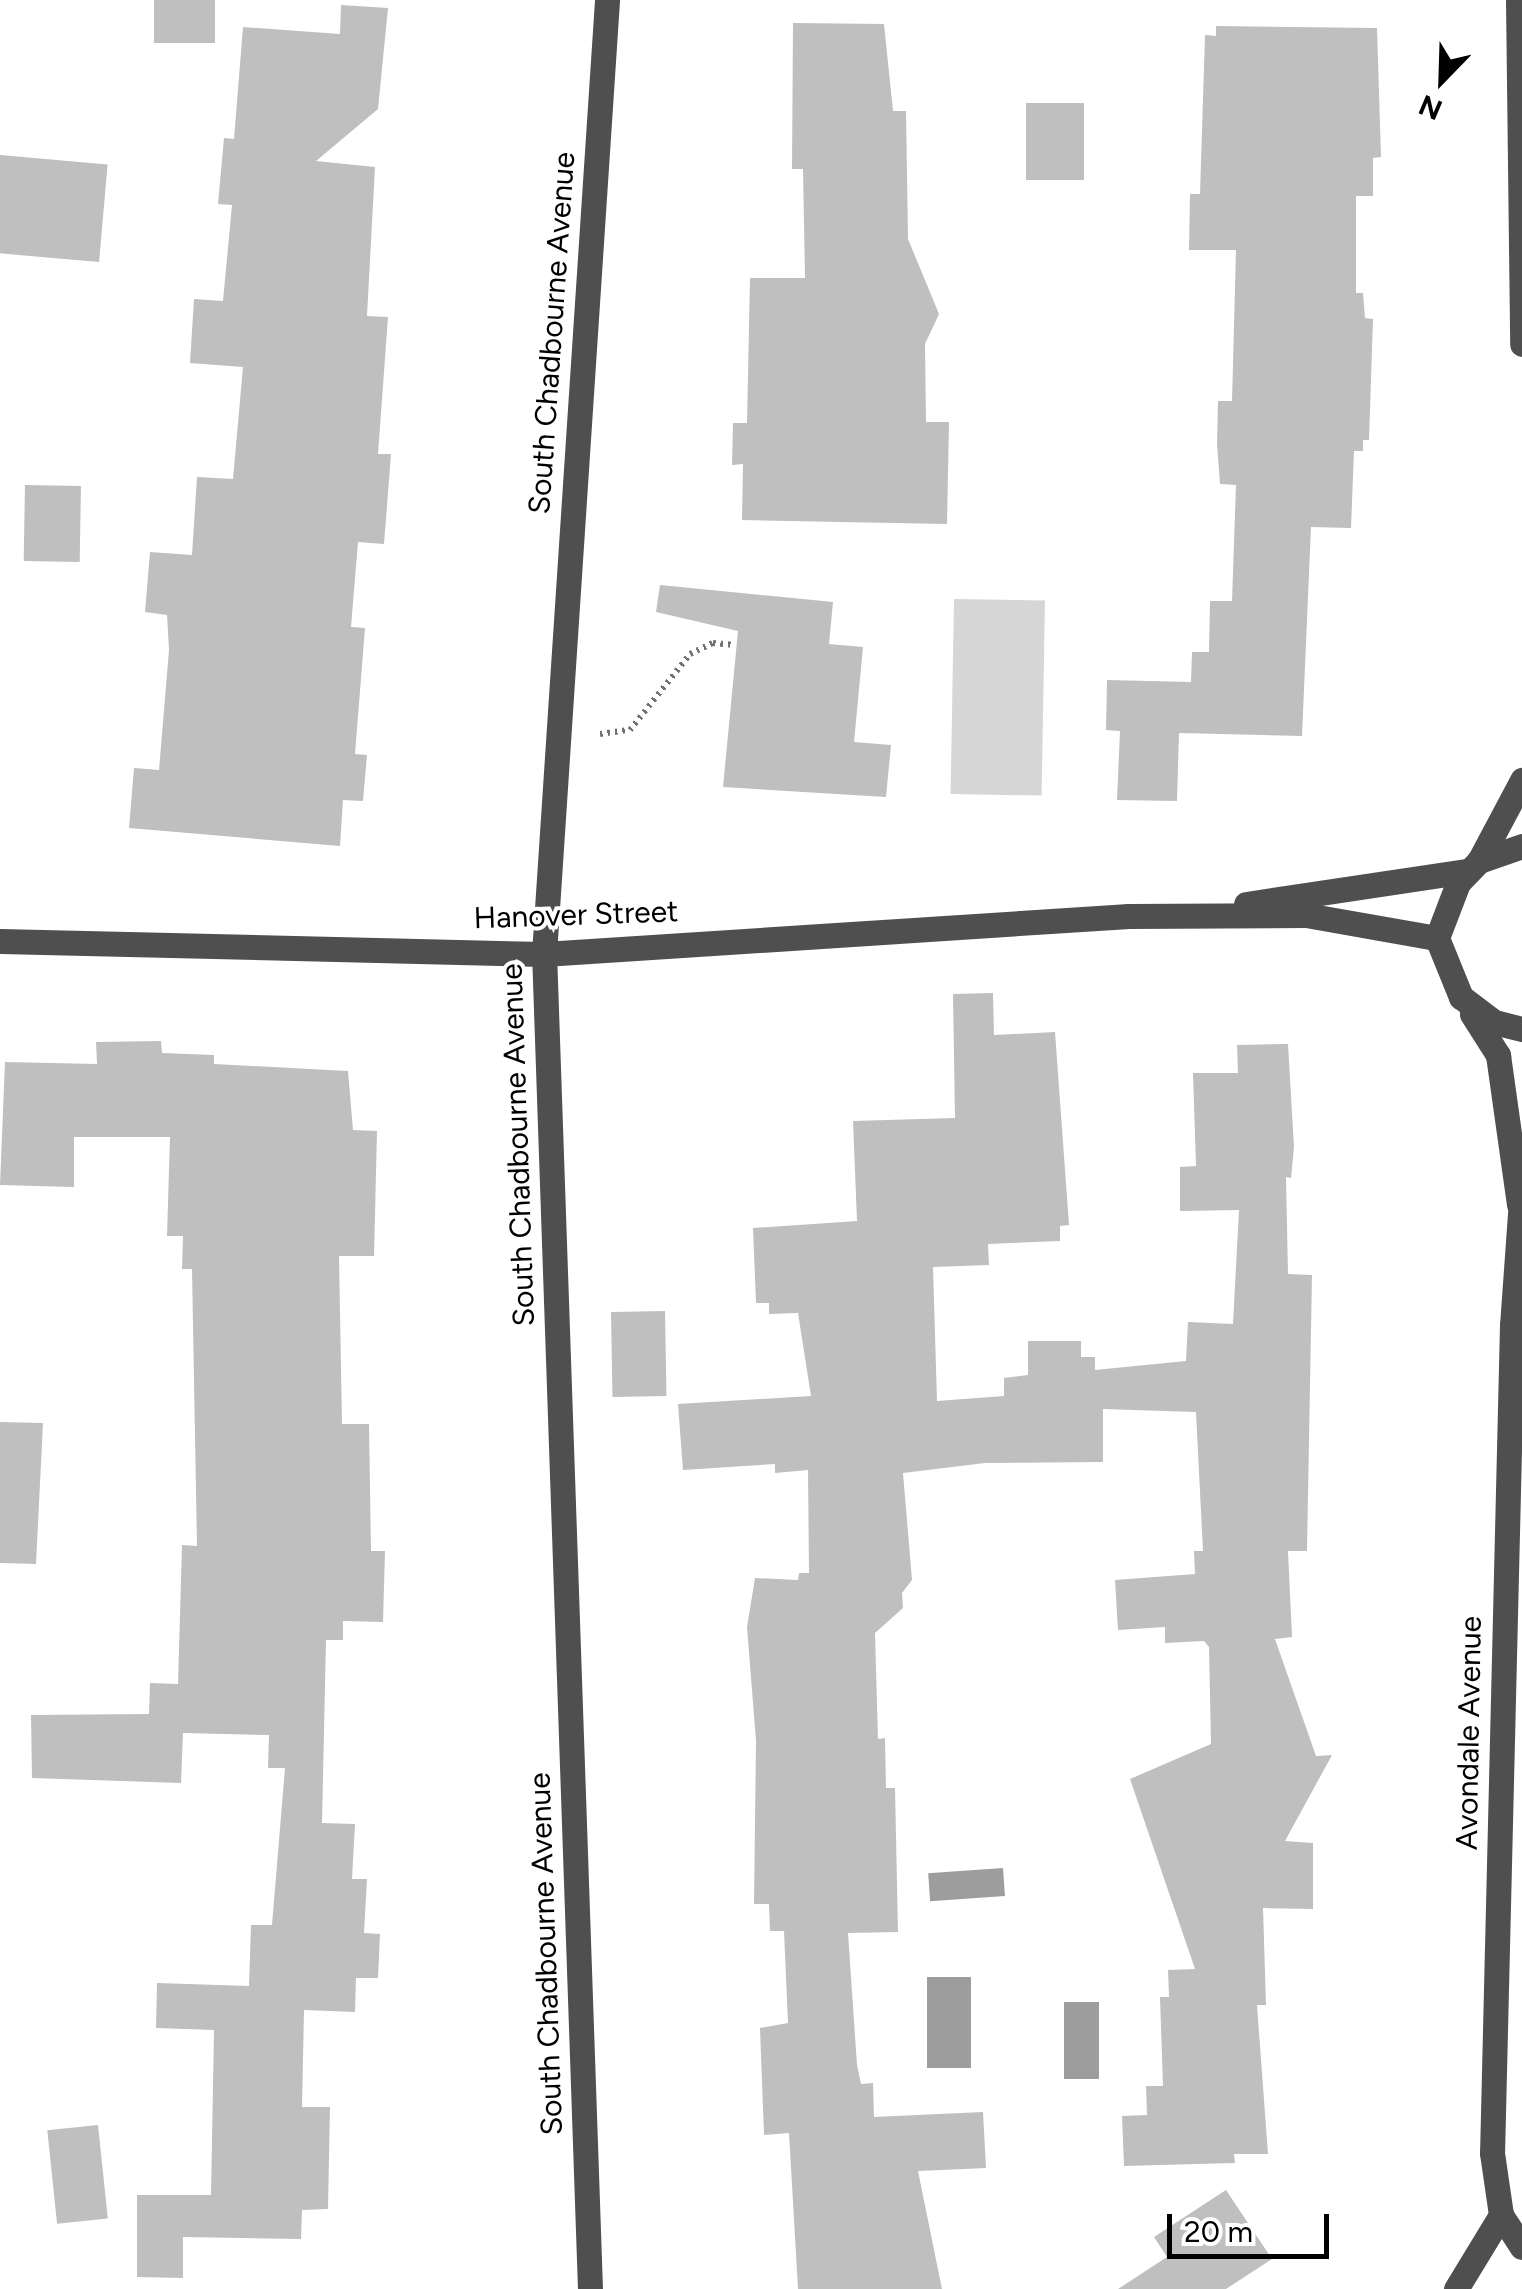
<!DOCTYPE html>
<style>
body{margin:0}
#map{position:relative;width:1522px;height:2289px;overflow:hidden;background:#fff;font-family:Figtree,sans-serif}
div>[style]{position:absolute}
.green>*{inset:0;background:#d6d6d6;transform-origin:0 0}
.water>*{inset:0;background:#9d9d9d;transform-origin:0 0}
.building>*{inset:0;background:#bfbfbf;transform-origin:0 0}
.path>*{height:6px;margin-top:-3px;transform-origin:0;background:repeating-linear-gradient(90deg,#717171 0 2.5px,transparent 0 7.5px)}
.minor>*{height:25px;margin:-12.5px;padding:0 12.5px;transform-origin:12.5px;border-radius:12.5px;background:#4f4f4f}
span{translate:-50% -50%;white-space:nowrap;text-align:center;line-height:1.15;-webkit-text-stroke:8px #fff;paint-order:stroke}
.street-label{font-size:30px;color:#000}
.north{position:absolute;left:1392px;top:30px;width:100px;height:100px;-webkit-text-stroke:8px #fff;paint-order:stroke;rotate:203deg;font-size:28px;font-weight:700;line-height:40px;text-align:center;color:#000}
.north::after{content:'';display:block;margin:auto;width:35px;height:45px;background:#000;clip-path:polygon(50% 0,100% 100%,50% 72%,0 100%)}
.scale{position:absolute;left:1167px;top:2214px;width:162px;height:45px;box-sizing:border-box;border:5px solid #000;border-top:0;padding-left:12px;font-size:30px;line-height:35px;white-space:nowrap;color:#000;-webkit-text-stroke:8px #fff;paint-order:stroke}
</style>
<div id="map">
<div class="green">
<div style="left:954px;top:599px;width:91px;height:195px;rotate:1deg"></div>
</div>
<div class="water">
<div style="left:1003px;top:1868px;width:28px;height:75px;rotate:86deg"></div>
<div style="left:927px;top:1977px;width:44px;height:91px"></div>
<div style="left:1064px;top:2002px;width:35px;height:77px"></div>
</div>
<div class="building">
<div style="left:154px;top:0;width:61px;height:43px"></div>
<div style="clip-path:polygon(341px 5px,388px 8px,378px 109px,316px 161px,375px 167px,367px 316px,388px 317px,378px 454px,391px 454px,384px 544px,358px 542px,351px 627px,365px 628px,355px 754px,367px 755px,363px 801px,343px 800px,340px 846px,129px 828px,134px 768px,159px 770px,169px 650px,167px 615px,145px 612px,150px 552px,192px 555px,197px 477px,233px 479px,243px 367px,190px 363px,194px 299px,223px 301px,232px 205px,218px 204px,224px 138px,234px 139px,243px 27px,340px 34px)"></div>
<div style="clip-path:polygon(793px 23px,884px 24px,893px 111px,906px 111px,908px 239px,939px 314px,925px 344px,926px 422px,949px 422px,947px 524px,742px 520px,743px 464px,732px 465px,733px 423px,747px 423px,750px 278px,805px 278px,803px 169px,792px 169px)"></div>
<div style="clip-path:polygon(1216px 26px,1377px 28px,1381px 157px,1373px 158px,1373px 196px,1356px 196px,1356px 293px,1363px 293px,1365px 318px,1373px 319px,1369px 440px,1363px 440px,1363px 451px,1354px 451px,1351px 528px,1311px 527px,1302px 736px,1179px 733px,1177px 801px,1117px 800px,1120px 731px,1106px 730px,1107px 680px,1191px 682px,1192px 652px,1209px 652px,1210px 601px,1232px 601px,1236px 485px,1220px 484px,1217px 444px,1218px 401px,1232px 401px,1236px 250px,1189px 250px,1190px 194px,1200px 194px,1205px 35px,1216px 36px)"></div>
<div style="left:1026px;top:103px;width:58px;height:77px"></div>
<div style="left:0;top:155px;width:108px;height:98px;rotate:5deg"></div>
<div style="left:25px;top:485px;width:56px;height:76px;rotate:1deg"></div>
<div style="clip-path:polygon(660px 585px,833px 602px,829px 644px,863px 647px,854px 742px,891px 745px,886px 797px,723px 787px,738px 631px,656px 612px)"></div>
<div style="clip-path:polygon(993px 993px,994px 1035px,1055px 1032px,1069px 1225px,1060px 1226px,1060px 1241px,988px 1244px,989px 1265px,933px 1267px,937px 1401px,1004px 1396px,1004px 1378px,1028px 1375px,1028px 1341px,1081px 1341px,1081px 1357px,1095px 1357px,1095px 1370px,1186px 1361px,1188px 1322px,1233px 1324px,1239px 1210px,1180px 1211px,1180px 1167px,1196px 1166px,1193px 1073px,1238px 1073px,1237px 1045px,1288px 1044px,1294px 1147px,1291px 1178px,1286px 1177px,1288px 1274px,1312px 1275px,1307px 1551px,1288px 1551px,1292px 1637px,1275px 1639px,1316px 1756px,1332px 1755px,1285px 1841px,1313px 1843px,1313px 1909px,1263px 1908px,1266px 2005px,1257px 2005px,1268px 2154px,1234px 2154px,1235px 2163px,1124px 2166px,1122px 2116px,1147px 2115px,1146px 2086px,1163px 2086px,1160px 1997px,1169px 1997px,1168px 1970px,1195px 1969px,1130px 1779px,1211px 1744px,1209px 1647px,1204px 1641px,1165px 1643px,1165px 1627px,1118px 1630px,1115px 1580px,1195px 1574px,1194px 1551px,1203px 1551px,1196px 1412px,1103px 1409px,1103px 1462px,985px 1463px,903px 1473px,912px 1580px,902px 1593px,903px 1608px,875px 1633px,878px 1739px,885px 1738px,886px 1788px,895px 1788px,898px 1932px,848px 1933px,857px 2065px,861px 2084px,873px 2083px,874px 2117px,983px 2112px,986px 2168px,918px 2171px,942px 2289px,798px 2289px,789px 2133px,764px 2135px,760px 2028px,788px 2023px,784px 1931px,770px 1931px,769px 1904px,754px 1904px,756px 1741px,747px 1627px,755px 1578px,798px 1580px,799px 1573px,809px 1573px,808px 1470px,775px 1473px,775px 1464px,683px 1470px,678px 1404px,811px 1396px,798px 1313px,769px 1314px,769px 1303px,756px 1303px,753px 1228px,857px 1221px,853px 1121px,955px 1118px,953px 994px)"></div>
<div style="clip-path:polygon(161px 1041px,162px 1053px,214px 1055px,214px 1064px,348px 1071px,353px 1130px,377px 1131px,374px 1256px,339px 1256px,342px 1424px,369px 1424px,371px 1551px,385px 1551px,383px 1622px,343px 1621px,343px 1640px,326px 1640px,322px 1823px,355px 1824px,352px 1879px,367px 1879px,364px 1933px,380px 1934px,378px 1978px,356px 1978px,355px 2012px,304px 2010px,302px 2107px,330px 2107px,328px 2209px,302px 2210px,301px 2239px,183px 2237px,183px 2278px,137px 2277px,137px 2195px,211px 2195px,214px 2030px,156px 2028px,157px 1983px,249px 1986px,251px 1925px,272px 1925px,285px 1768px,268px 1768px,269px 1735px,183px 1733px,181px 1783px,32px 1778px,31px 1715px,149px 1714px,150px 1683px,178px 1684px,182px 1545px,197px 1546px,192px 1269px,182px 1269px,183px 1236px,167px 1236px,170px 1137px,74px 1137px,74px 1187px,0 1185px,5px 1062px,97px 1064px,96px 1042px)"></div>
<div style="left:665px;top:1311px;width:85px;height:54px;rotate:89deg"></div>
<div style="clip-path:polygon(0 1422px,43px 1423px,36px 1564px,0 1563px)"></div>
<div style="left:98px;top:2125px;width:94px;height:51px;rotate:84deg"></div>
<div style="clip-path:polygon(1226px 2190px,1272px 2259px,1226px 2289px,1118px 2289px,1167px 2257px,1154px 2237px)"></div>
</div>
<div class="path">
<div style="left:600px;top:734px;width:30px;rotate:-8deg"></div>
<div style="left:630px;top:730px;width:97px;rotate:-51.7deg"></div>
<div style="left:690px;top:654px;width:25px;rotate:-26deg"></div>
<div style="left:713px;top:643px;width:22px;rotate:5deg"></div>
</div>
<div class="minor">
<div style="left:1518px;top:0;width:344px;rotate:89.3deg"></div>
<div style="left:1522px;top:846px;width:46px;rotate:160.8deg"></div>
<div style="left:1479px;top:861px;width:30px;rotate:134deg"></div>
<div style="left:1458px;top:883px;width:59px;rotate:110.9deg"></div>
<div style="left:1437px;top:938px;width:64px;rotate:67.9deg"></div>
<div style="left:1461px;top:997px;width:41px;rotate:37.1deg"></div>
<div style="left:1494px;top:1022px;width:29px;rotate:14deg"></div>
<div style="left:1479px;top:861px;width:92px;rotate:-62deg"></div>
<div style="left:1246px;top:904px;width:224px;rotate:-8.5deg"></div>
<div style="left:0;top:941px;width:544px;rotate:1.37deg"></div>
<div style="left:544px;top:954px;width:586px;rotate:-3.72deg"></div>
<div style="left:1129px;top:916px;width:177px;rotate:-0.3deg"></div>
<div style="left:1306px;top:915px;width:133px;rotate:10deg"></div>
<div style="left:1472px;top:1014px;width:49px;rotate:57.6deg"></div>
<div style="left:1498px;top:1055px;width:151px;rotate:82deg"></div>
<div style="left:1522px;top:1186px;width:139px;rotate:94.1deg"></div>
<div style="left:1512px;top:1325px;width:828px;rotate:91.38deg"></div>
<div style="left:1492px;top:2153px;width:63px;rotate:81.7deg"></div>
<div style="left:1501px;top:2215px;width:38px;rotate:57deg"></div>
<div style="left:590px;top:2289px;width:1336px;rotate:-91.97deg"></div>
<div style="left:544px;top:954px;width:956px;rotate:-86.22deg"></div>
<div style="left:1456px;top:2289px;width:87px;rotate:-58.7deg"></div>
</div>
<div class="street-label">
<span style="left:552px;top:333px;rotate:-86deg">South Chadbourne Avenue</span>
<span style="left:576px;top:915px;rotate:-2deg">Hanover Street</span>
<span style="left:518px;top:1145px;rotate:-92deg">South Chadbourne Avenue</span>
<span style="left:1469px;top:1733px;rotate:-89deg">Avondale Avenue</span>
<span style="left:546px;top:1954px;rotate:-92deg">South Chadbourne Avenue</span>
</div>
<div class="north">N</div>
<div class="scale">20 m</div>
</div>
